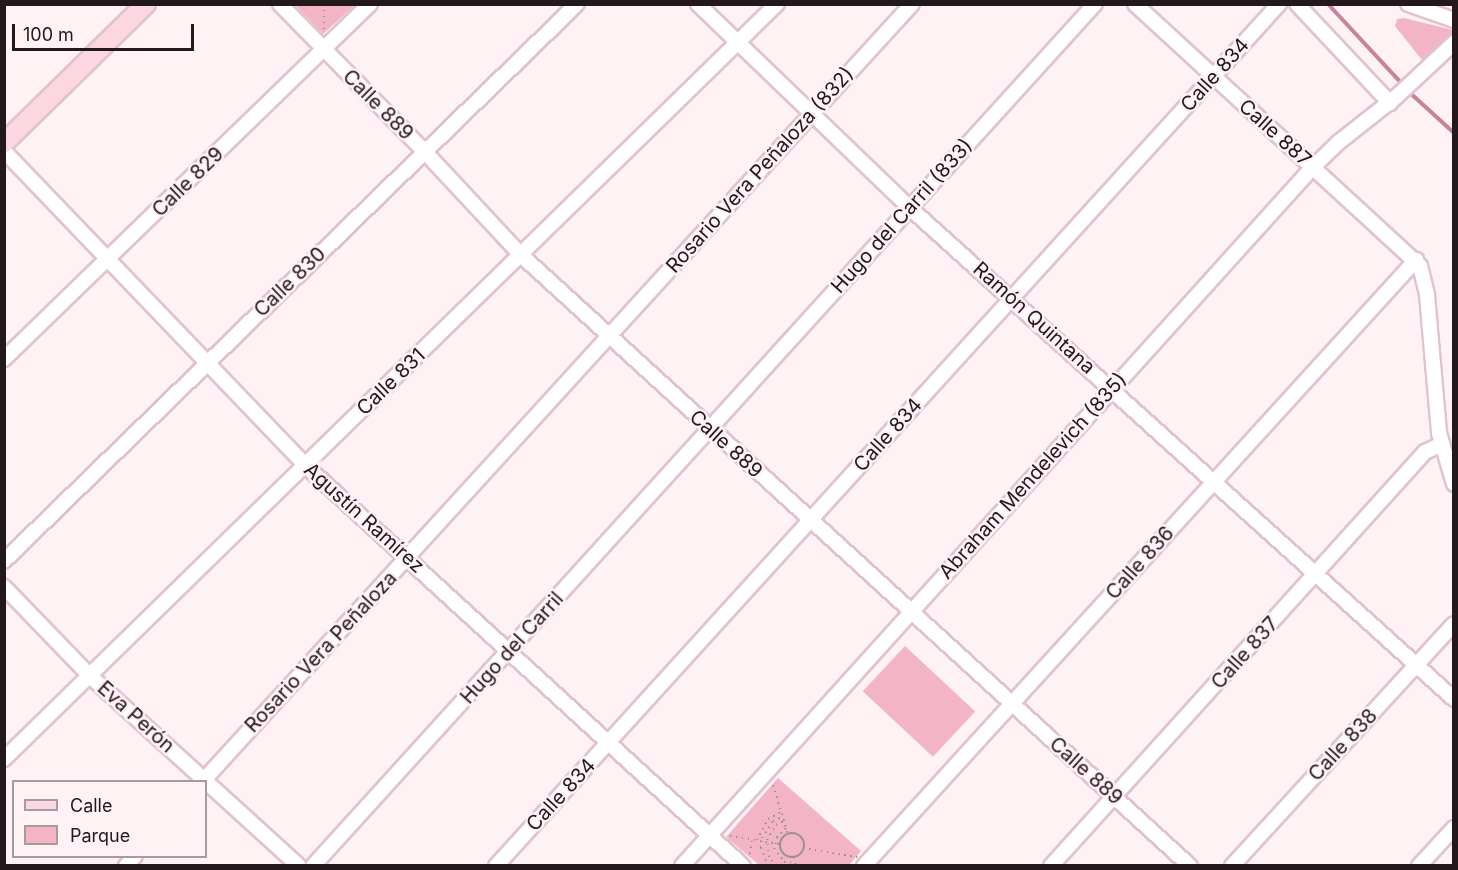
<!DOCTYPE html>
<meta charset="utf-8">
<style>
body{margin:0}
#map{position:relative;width:1458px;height:870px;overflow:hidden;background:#fef2f5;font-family:Inter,sans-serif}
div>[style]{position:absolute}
.green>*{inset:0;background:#f3b5c5;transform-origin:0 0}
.stream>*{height:4px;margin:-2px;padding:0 2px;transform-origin:2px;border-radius:2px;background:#c78496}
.path>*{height:2px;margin-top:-1px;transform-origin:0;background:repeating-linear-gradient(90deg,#9b9093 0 1.5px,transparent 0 6px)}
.path>.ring{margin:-1px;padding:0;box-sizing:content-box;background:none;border:2px solid #9b9093;border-radius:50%}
.roads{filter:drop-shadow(2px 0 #e1c4cb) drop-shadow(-2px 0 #e1c4cb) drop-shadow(0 2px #e1c4cb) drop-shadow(0 -2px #e1c4cb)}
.minor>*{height:14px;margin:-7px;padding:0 7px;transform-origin:7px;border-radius:7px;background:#fff}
.major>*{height:18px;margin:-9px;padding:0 9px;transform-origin:9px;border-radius:9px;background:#fcd7e1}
span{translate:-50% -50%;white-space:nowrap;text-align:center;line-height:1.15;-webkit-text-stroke:5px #fef2f5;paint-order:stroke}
.street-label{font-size:20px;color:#23191c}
.frame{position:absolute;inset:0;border:6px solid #23191c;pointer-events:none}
.legend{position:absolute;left:12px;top:780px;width:195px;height:78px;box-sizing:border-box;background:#fef2f5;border:2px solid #a69b9e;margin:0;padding:8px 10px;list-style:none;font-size:18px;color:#23191c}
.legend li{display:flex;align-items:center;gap:12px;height:30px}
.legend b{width:30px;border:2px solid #a69b9e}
.scale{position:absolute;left:12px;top:24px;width:182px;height:27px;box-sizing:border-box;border:3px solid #23191c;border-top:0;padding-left:8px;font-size:18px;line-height:21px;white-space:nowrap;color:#23191c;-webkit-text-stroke:4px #fef2f5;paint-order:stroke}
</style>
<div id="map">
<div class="green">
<div style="clip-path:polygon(295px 5px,355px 5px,323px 34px)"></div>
<div style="clip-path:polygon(1404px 18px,1453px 30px,1453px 37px,1422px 60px,1395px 26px,1397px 19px)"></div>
<div style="left:905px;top:646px;width:96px;height:62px;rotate:43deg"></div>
<div style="clip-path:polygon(778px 778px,861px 851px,849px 865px,759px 865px,726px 837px)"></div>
</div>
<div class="stream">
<div style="left:1328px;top:4px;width:110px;rotate:47.2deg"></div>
<div style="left:1408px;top:91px;width:62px;rotate:42.4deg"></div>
</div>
<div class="path">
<div style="left:324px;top:29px;width:25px;rotate:-90deg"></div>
<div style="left:773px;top:785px;width:51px;rotate:73deg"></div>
<div style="left:786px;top:828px;width:13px;rotate:135deg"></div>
<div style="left:777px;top:837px;width:11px;rotate:105deg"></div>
<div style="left:774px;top:848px;width:17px;rotate:54deg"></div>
<div style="left:784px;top:862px;width:12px;rotate:5deg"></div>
<div class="ring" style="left:780px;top:833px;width:22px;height:22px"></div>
<div style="left:730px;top:836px;width:51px;rotate:9.1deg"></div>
<div style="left:757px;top:840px;width:24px;rotate:-62deg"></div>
<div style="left:768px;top:819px;width:15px;rotate:-28deg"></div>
<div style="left:803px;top:848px;width:55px;rotate:9.5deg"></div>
<div style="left:750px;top:854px;width:15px;rotate:-82deg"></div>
<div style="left:794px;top:857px;width:9px;rotate:77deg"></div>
<div style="left:768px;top:866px;width:19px;rotate:-111deg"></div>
<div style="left:761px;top:848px;width:10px;rotate:-84deg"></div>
<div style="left:762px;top:838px;width:20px;rotate:-57deg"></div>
<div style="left:773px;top:821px;width:11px;rotate:-22deg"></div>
<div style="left:776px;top:866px;width:11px;rotate:-128deg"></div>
<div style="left:769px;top:857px;width:17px;rotate:-97deg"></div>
<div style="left:767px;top:840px;width:17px;rotate:-59deg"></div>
<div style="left:776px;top:825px;width:9px;rotate:-27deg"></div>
</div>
<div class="roads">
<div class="minor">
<div style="left:280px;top:4px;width:206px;rotate:45.6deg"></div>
<div style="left:424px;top:151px;width:142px;rotate:47deg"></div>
<div style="left:521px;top:255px;width:906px;rotate:42.41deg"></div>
<div style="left:698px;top:4px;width:294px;rotate:43.9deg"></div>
<div style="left:910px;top:208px;width:733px;rotate:42.07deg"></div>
<div style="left:1135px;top:4px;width:387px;rotate:42.6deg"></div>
<div style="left:1420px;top:266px;width:30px;rotate:76deg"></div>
<div style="left:1427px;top:295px;width:139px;rotate:85deg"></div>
<div style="left:1439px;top:433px;width:53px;rotate:73.6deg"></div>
<div style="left:1297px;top:4px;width:136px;rotate:46.8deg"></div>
<div style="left:1408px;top:4px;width:49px;rotate:19.2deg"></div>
<div style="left:4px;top:151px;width:436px;rotate:46.2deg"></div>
<div style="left:306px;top:466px;width:592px;rotate:42.47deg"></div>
<div style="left:4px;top:359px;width:510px;rotate:-44.13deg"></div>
<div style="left:4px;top:561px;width:799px;rotate:-44.19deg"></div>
<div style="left:4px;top:587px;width:124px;rotate:46deg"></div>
<div style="left:90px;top:676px;width:282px;rotate:42.3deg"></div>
<div style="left:4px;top:759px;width:1081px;rotate:-44.33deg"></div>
<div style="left:202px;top:782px;width:1053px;rotate:-47.62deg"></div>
<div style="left:126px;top:866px;width:13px;rotate:-48deg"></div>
<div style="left:313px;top:866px;width:1164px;rotate:-47.79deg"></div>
<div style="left:496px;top:866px;width:1165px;rotate:-47.75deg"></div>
<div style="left:682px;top:866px;width:942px;rotate:-47.93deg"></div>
<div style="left:1313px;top:167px;width:36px;rotate:-44deg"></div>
<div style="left:1339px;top:142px;width:73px;rotate:-38.3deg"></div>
<div style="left:1396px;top:97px;width:79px;rotate:-43deg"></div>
<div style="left:864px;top:866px;width:820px;rotate:-47.67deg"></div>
<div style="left:1051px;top:866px;width:558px;rotate:-47.91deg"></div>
<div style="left:1425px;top:452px;width:19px;rotate:-25deg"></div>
<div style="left:1232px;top:866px;width:328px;rotate:-47.5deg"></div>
<div style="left:1419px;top:866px;width:52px;rotate:-47.4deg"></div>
</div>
<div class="major">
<div style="left:4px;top:143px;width:199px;rotate:-44.4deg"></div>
</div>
</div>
<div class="street-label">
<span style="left:1215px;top:75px;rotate:-48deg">Calle 834</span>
<span style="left:378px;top:105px;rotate:45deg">Calle 889</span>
<span style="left:1275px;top:133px;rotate:42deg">Calle 887</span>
<span style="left:760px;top:170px;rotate:-48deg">Rosario Vera Peñaloza (832)</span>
<span style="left:188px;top:182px;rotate:-44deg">Calle 829</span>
<span style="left:902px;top:216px;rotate:-48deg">Hugo del Carril (833)</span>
<span style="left:290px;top:282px;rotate:-44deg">Calle 830</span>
<span style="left:1034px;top:318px;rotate:42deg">Ramón Quintana</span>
<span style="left:391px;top:382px;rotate:-44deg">Calle 831</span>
<span style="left:888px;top:435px;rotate:-48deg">Calle 834</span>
<span style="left:726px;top:444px;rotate:42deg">Calle 889</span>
<span style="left:1033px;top:476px;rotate:-48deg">Abraham Mendelevich (835)</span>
<span style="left:364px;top:518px;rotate:42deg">Agustín Ramírez</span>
<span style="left:1140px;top:563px;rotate:-48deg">Calle 836</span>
<span style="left:512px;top:648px;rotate:-48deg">Hugo del Carril</span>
<span style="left:321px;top:652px;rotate:-47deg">Rosario Vera Peñaloza</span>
<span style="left:1245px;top:653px;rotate:-48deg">Calle 837</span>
<span style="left:136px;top:717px;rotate:42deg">Eva Perón</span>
<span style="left:1343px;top:745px;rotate:-47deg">Calle 838</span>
<span style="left:1086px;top:771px;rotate:42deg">Calle 889</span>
<span style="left:561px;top:795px;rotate:-47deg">Calle 834</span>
</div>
<div class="frame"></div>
<ul class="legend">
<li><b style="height:8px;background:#fcd7e1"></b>Calle</li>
<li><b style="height:16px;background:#f3b5c5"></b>Parque</li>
</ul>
<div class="scale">100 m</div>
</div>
